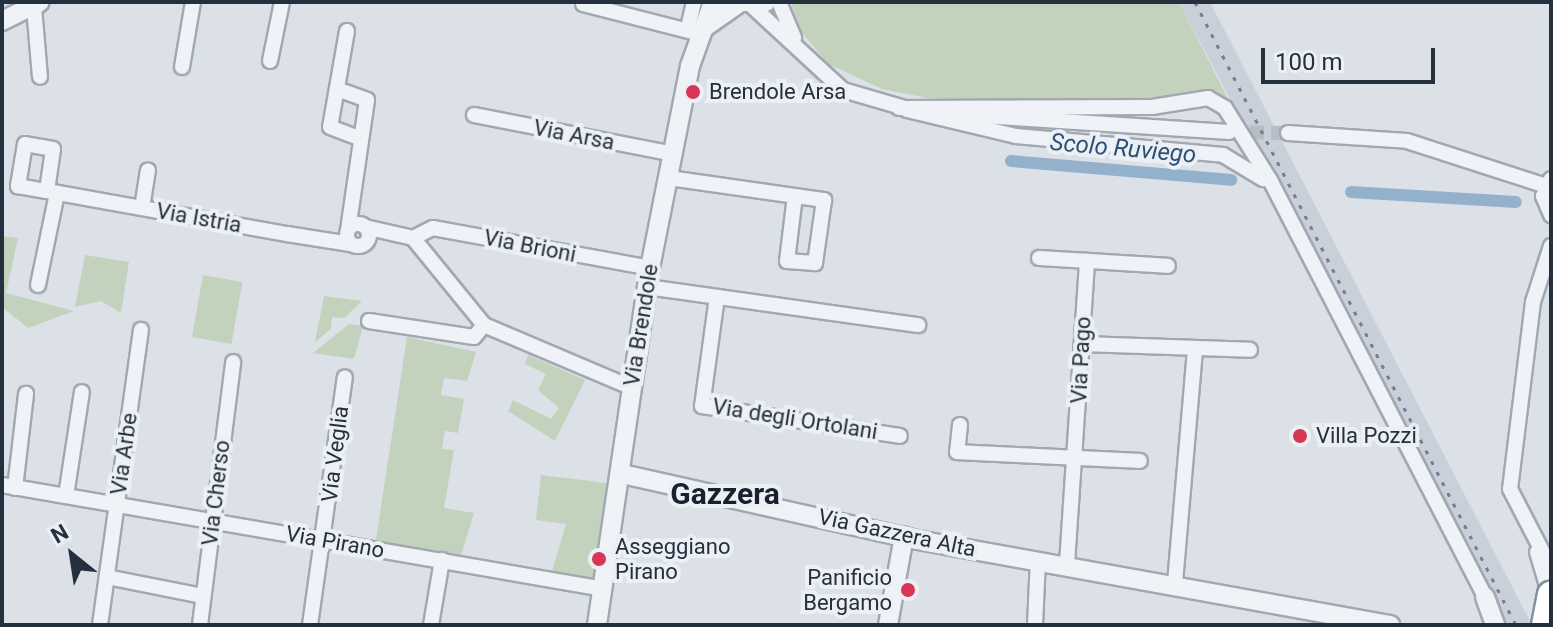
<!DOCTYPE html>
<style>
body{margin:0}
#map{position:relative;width:1553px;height:627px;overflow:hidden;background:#dce1e8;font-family:Roboto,sans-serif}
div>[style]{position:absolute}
.built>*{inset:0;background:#cad0da}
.green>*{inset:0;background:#c3d2bd;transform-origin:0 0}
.canal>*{height:12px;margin:-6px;padding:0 6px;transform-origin:6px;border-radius:6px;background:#94b1cb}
.minor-tunnel>*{height:14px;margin-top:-7px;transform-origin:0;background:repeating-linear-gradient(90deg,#b7bec6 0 14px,transparent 0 21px)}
.roads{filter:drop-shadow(2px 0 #a1a8b2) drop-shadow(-2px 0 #a1a8b2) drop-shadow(0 2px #a1a8b2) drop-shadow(0 -2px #a1a8b2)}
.minor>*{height:14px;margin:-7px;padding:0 7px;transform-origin:7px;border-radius:7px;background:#eff2f6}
.minor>.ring{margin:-7px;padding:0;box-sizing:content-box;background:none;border:14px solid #eff2f6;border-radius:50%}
.tertiary>*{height:18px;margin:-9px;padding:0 9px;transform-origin:9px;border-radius:9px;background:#eff2f6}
.rail>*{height:3px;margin-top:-1.5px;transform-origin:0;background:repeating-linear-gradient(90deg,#758192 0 4px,transparent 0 12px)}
.bridges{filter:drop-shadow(2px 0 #838f9f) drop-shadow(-2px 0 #838f9f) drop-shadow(0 2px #838f9f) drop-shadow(0 -2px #838f9f)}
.motorway-bridge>*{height:26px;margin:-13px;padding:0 13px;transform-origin:13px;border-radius:13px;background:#fff}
.dots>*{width:22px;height:22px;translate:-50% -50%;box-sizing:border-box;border:4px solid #ecf0f5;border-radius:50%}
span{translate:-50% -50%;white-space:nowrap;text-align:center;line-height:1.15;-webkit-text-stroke:8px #ecf0f5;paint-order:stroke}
.poi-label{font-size:22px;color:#25303f}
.left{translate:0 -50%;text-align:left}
.right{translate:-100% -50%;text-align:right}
.street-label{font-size:22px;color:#25303f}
.water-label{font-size:24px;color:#2c5076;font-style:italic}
.district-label{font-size:30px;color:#172130;font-weight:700}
.frame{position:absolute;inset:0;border:4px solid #25303f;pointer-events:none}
.north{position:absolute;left:32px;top:515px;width:80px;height:80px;-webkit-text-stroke:6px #ecf0f5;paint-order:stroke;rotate:330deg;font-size:22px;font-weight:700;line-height:32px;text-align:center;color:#25303f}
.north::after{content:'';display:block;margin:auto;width:28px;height:36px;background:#25303f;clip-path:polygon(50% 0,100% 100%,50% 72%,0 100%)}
.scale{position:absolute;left:1261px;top:48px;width:174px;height:36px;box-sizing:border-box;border:4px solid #25303f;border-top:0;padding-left:10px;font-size:24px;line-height:28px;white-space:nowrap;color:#25303f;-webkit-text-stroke:6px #ecf0f5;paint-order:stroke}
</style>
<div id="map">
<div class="built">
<div style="clip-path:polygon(1179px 2px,1210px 2px,1532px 625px,1507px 625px)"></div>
</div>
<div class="green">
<div style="clip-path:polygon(791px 2px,1179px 2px,1231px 105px,927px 98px,882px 89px,828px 64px,799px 29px)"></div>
<div style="clip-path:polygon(2px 236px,18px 238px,6px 293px,74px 311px,28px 328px,2px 307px)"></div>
<div style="clip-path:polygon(85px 255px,129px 262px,121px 313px,101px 301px,75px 307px)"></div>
<div style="left:203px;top:275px;width:40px;height:63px;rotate:10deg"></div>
<div style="clip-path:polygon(324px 296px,362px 301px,344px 318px,332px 317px,331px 329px,315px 342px)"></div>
<div style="clip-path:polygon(349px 324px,363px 326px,354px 359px,313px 353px)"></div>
<div style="clip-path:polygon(407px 337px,476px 352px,467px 381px,444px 378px,441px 395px,464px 399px,458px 433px,445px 431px,442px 449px,454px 450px,444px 508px,474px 513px,460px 559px,375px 546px)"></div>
<div style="clip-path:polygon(528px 355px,585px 380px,555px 441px,508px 411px,513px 400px,551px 419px,559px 408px,538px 390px,546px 374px,525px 364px)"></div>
<div style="clip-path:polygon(541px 475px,607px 483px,594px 581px,551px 575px,566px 524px,536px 520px)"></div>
</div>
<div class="canal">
<div style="left:1011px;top:161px;width:221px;rotate:4.9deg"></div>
<div style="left:1351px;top:192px;width:165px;rotate:3.5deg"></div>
</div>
<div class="minor-tunnel">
<div style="left:1229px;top:132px;width:59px;rotate:1deg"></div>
</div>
<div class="roads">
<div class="minor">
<div style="left:779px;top:2px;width:39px;rotate:67deg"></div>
<div style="left:583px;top:4px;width:121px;rotate:14.4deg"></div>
<div style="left:34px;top:7px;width:70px;rotate:85.1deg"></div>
<div style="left:753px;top:7px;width:122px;rotate:42.7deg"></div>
<div style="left:843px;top:90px;width:68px;rotate:16.3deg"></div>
<div style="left:688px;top:28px;width:27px;rotate:-77deg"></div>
<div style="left:347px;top:31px;width:97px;rotate:100deg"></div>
<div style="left:330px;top:127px;width:33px;rotate:21deg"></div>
<div style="left:270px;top:61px;width:60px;rotate:-78.5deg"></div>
<div style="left:182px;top:67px;width:66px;rotate:-80.4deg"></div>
<div style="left:337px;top:89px;width:32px;rotate:20deg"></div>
<div style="left:367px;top:100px;width:131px;rotate:98.3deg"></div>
<div style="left:899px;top:108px;width:253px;rotate:-0.2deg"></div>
<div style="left:1152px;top:107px;width:57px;rotate:-9.1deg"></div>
<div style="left:1208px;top:98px;width:20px;rotate:30deg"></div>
<div style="left:1225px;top:108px;width:85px;rotate:58deg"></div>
<div style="left:1270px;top:180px;width:469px;rotate:62.7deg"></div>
<div style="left:907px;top:110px;width:112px;rotate:13.4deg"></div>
<div style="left:1016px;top:136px;width:208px;rotate:5.2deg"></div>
<div style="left:1223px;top:155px;width:47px;rotate:31deg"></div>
<div style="left:937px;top:113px;width:293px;rotate:3.7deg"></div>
<div style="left:474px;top:115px;width:204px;rotate:11deg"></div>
<div style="left:1288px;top:133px;width:119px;rotate:3.8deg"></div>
<div style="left:1407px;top:141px;width:146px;rotate:17.9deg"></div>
<div style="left:669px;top:178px;width:157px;rotate:8.1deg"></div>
<div style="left:824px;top:200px;width:64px;rotate:98.1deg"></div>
<div style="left:815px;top:263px;width:28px;rotate:-176deg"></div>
<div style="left:787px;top:261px;width:65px;rotate:-83deg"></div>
<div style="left:1551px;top:179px;width:19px;rotate:115deg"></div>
<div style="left:1543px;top:196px;width:21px;rotate:67deg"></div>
<div style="left:47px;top:191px;width:42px;rotate:-81.9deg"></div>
<div style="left:53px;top:149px;width:28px;rotate:-170deg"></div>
<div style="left:25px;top:144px;width:43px;rotate:99.5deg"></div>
<div style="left:18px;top:186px;width:29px;rotate:10deg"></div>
<div style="left:47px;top:191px;width:244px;rotate:10.2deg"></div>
<div style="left:287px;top:234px;width:64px;rotate:9deg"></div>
<div style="left:142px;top:208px;width:38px;rotate:-81deg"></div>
<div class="ring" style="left:347px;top:224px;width:8px;height:8px"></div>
<div style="left:365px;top:227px;width:49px;rotate:12.9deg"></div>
<div style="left:413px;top:238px;width:112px;rotate:50.8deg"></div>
<div style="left:484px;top:325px;width:159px;rotate:23deg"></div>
<div style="left:413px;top:238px;width:22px;rotate:-27deg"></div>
<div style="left:433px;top:228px;width:221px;rotate:10.4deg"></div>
<div style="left:1551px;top:246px;width:59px;rotate:107.8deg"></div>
<div style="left:1533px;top:302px;width:188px;rotate:97deg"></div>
<div style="left:1510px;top:489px;width:89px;rotate:62.6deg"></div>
<div style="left:1039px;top:258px;width:129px;rotate:3.5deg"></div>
<div style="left:38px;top:285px;width:94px;rotate:-78.3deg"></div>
<div style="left:647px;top:287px;width:274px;rotate:8deg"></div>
<div style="left:717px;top:297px;width:110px;rotate:97.8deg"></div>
<div style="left:702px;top:406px;width:200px;rotate:8.6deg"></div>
<div style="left:369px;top:321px;width:106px;rotate:8.7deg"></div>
<div style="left:474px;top:337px;width:16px;rotate:-50deg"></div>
<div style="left:1082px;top:344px;width:168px;rotate:2deg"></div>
<div style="left:960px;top:425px;width:27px;rotate:96deg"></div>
<div style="left:957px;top:452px;width:183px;rotate:2.8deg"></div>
<div style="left:2px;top:485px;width:611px;rotate:9.8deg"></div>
<div style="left:15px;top:488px;width:95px;rotate:-83.3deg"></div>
<div style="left:66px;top:496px;width:105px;rotate:-81.3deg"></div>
<div style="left:1537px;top:552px;width:49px;rotate:73.4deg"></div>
<div style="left:1067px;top:564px;width:304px;rotate:-86.2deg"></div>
<div style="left:107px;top:577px;width:98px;rotate:11.2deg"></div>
<div style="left:1175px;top:583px;width:235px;rotate:-85.1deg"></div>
<div style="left:100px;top:625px;width:298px;rotate:-82.1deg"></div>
<div style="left:200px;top:625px;width:265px;rotate:-82.8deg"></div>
<div style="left:310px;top:625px;width:250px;rotate:-82deg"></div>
<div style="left:431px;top:625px;width:66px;rotate:-80.4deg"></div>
<div style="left:1035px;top:625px;width:65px;rotate:-87.4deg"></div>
</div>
<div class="tertiary">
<div style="left:735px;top:2px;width:31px"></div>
<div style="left:2px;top:21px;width:42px;rotate:-26.6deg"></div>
<div style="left:705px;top:27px;width:40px;rotate:-34.9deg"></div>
<div style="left:622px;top:474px;width:297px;rotate:12.6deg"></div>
<div style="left:912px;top:539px;width:486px;rotate:10.2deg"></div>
<div style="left:1485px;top:597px;width:30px;rotate:70deg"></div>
<div style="left:597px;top:625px;width:361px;rotate:-81.6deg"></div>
<div style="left:650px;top:268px;width:206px;rotate:-78.8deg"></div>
<div style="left:690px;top:66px;width:68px;rotate:-70.2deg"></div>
<div style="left:888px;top:625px;width:90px;rotate:-79.8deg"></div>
</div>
</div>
<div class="rail">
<div style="left:1195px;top:2px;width:701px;rotate:62.74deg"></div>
</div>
<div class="bridges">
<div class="motorway-bridge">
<div style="left:1545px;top:625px;width:31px;rotate:-79deg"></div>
</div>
</div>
<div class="dots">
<div style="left:693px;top:92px;background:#d83656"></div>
<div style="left:1300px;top:436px;background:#d83656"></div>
<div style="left:599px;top:559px;background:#d83656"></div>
<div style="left:908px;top:590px;background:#d83656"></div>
</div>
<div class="poi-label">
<span class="left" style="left:709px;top:92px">Brendole Arsa</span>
<span class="left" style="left:1316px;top:436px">Villa Pozzi</span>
<span class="left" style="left:615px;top:559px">Asseggiano<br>Pirano</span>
<span class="right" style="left:892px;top:590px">Panificio<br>Bergamo</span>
</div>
<div class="street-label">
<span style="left:574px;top:135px;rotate:11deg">Via Arsa</span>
<span style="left:199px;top:218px;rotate:10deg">Via Istria</span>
<span style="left:530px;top:246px;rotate:11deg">Via Brioni</span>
<span style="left:641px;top:325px;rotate:-81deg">Via Brendole</span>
<span style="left:1081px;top:360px;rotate:-87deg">Via Pago</span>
<span style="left:795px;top:419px;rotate:9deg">Via degli Ortolani</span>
<span style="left:124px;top:454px;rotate:-82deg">Via Arbe</span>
<span style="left:335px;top:454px;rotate:-83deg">Via Veglia</span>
<span style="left:216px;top:493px;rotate:-83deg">Via Cherso</span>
<span style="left:897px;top:533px;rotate:12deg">Via Gazzera Alta</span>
<span style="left:335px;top:542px;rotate:10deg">Via Pirano</span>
</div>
<div class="water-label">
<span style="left:1123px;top:149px;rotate:5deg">Scolo Ruviego</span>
</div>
<div class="district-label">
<span style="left:725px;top:494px">Gazzera</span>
</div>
<div class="frame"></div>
<div class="north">N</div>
<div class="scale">100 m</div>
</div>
